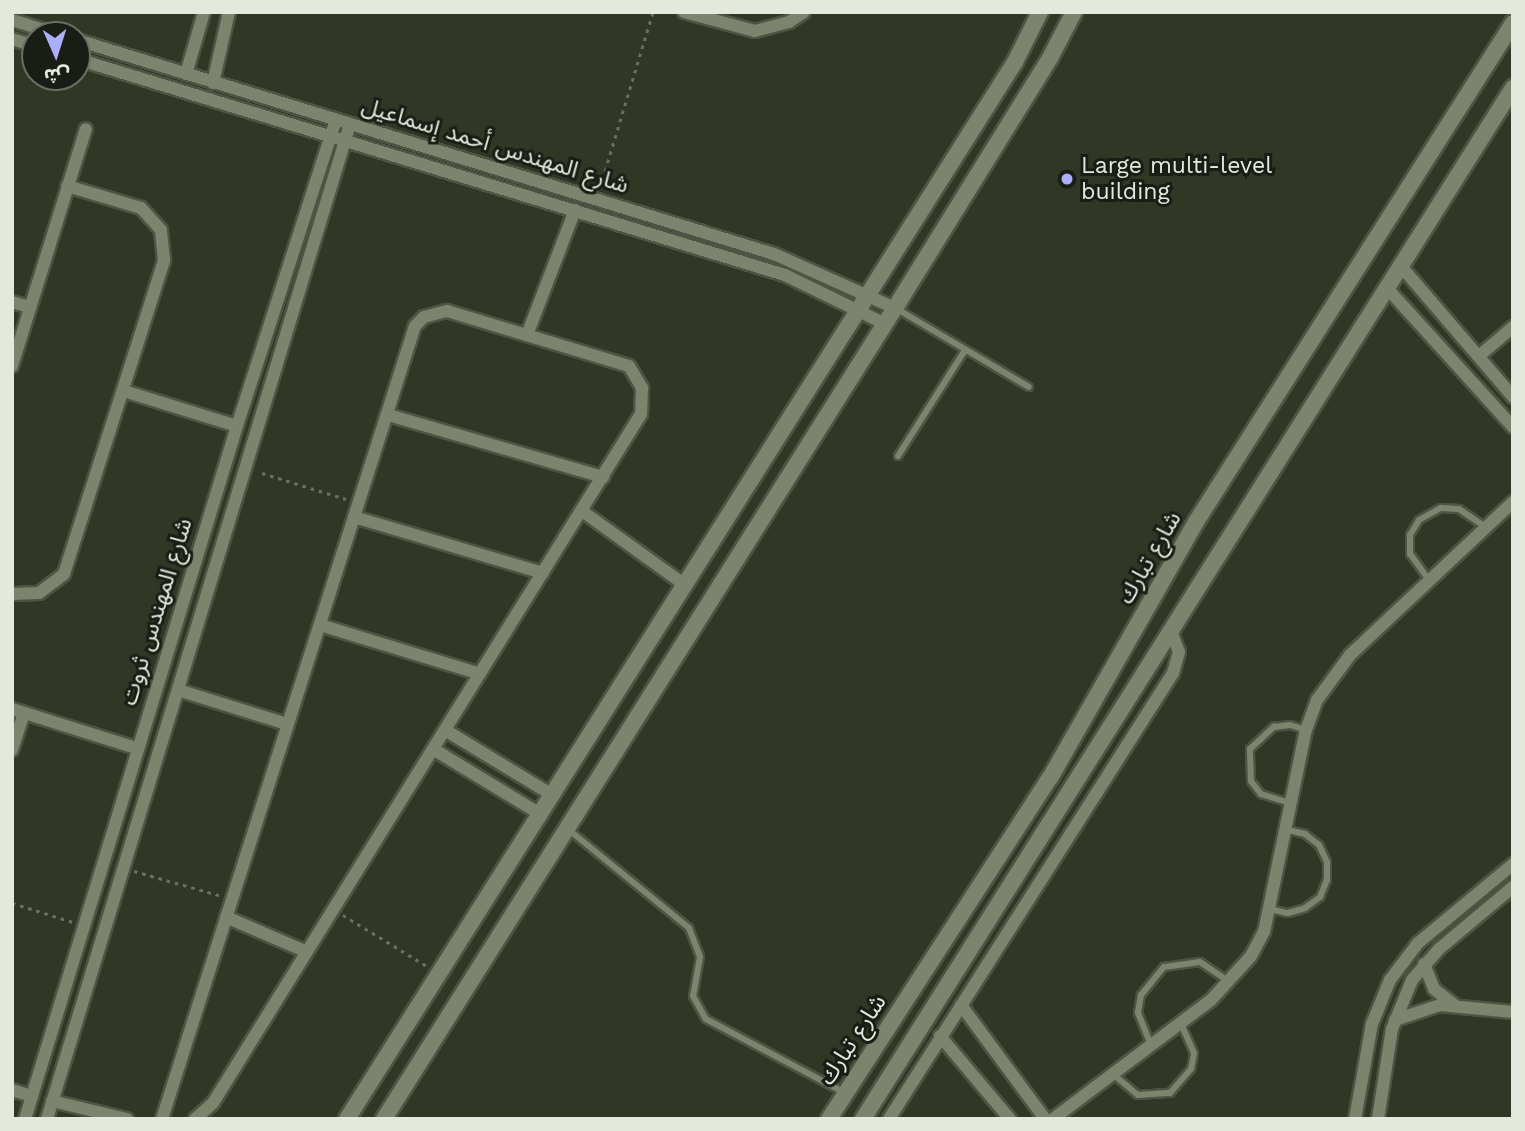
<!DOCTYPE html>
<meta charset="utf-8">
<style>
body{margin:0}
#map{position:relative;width:1525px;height:1131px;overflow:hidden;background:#313725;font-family:"Work Sans","Noto Sans Arabic",sans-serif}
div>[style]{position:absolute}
.path>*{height:2.5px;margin-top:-1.25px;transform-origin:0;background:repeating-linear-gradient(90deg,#6a6f5f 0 3.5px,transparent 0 8.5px)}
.roads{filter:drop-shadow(2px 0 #4e5443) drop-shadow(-2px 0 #4e5443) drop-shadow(0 2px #4e5443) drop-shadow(0 -2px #4e5443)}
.service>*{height:6px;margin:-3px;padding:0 3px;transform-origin:3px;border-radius:3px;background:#7c846e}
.minor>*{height:12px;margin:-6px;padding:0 6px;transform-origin:6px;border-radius:6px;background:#7c846e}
.tertiary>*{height:16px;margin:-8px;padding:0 8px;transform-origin:8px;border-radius:8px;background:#7c846e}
.dots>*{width:19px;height:19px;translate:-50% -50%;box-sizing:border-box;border:4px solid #1a1d15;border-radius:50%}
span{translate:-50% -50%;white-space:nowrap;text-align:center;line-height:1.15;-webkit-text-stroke:6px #1a1d15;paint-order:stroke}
.street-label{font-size:23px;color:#e4e9dd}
.poi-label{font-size:23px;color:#e4e9dd}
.left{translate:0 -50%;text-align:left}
.frame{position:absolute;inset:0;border:14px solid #e4e9dd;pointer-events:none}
.north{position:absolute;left:21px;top:21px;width:70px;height:70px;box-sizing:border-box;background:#1a1d15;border:2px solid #6b6f65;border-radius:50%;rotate:177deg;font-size:19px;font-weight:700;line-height:28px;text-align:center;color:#e4e9dd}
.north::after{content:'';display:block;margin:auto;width:24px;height:32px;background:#abaffb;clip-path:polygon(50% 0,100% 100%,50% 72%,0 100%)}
</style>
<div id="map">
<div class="path">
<div style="left:600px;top:187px;width:183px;rotate:-73.2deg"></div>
<div style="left:262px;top:473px;width:88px;rotate:17.2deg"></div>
<div style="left:134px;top:871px;width:91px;rotate:15.9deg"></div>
<div style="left:12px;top:903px;width:64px;rotate:17.3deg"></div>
<div style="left:343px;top:915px;width:98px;rotate:31.3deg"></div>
</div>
<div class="roads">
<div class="service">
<div style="left:897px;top:309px;width:153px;rotate:30.6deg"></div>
<div style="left:898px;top:456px;width:125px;rotate:-57.7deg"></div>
<div style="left:1429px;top:580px;width:32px;rotate:-126deg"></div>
<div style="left:1410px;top:554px;width:19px;rotate:-90deg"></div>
<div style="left:1410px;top:535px;width:17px;rotate:-59deg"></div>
<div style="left:1419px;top:520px;width:25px;rotate:-29deg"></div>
<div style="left:1441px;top:508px;width:18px;rotate:3deg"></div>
<div style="left:1459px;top:509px;width:32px;rotate:34deg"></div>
<div style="left:1290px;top:803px;width:30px;rotate:-163deg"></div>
<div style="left:1261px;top:794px;width:16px;rotate:-128deg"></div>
<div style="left:1251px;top:781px;width:32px;rotate:-92deg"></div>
<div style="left:1250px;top:749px;width:33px;rotate:-43deg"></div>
<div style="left:1274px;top:727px;width:16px;rotate:-7deg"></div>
<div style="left:1290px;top:725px;width:17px;rotate:17deg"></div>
<div style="left:569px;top:830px;width:155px;rotate:39.2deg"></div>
<div style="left:689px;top:928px;width:31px;rotate:69deg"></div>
<div style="left:700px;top:957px;width:40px;rotate:100deg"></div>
<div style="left:693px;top:996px;width:26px;rotate:61deg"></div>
<div style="left:706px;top:1019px;width:157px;rotate:28deg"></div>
<div style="left:1270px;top:909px;width:18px;rotate:13deg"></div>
<div style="left:1288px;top:913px;width:18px;rotate:-16deg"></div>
<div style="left:1305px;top:908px;width:19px;rotate:-36deg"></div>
<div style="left:1320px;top:897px;width:18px;rotate:-68deg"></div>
<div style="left:1327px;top:880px;width:18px;rotate:-90deg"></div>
<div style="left:1327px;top:862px;width:19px;rotate:-115deg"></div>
<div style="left:1319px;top:845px;width:18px;rotate:-142deg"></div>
<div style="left:1305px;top:834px;width:18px;rotate:-167deg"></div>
<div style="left:1151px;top:1045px;width:35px;rotate:-112deg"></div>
<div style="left:1138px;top:1013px;width:18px;rotate:-81deg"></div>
<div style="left:1141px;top:995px;width:36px;rotate:-51deg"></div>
<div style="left:1164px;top:967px;width:36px;rotate:-8deg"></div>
<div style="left:1200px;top:962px;width:36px;rotate:34deg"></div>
<div style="left:1114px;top:1075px;width:31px;rotate:40deg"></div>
<div style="left:1138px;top:1095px;width:32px;rotate:-4deg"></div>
<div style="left:1170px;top:1093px;width:32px;rotate:-49deg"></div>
<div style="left:1191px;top:1069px;width:16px;rotate:-79deg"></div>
<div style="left:1194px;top:1053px;width:32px;rotate:-114deg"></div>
</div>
<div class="minor">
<div style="left:684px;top:12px;width:73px;rotate:15deg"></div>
<div style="left:755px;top:31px;width:35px;rotate:-15deg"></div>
<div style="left:789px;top:22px;width:18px;rotate:-34deg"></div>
<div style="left:12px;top:20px;width:50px;rotate:17.4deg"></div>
<div style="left:12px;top:39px;width:24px;rotate:17deg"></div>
<div style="left:77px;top:40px;width:729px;rotate:17.07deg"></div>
<div style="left:774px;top:254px;width:133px;rotate:24.1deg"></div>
<div style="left:77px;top:59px;width:740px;rotate:16.97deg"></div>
<div style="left:785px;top:275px;width:111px;rotate:26.1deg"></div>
<div style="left:186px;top:74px;width:65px;rotate:-73.8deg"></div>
<div style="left:213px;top:83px;width:73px;rotate:-77.3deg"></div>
<div style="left:1400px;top:265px;width:174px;rotate:49.4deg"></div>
<div style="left:1386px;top:287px;width:189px;rotate:47.8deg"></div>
<div style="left:12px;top:302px;width:19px;rotate:16deg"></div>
<div style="left:527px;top:335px;width:134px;rotate:-69deg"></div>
<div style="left:1479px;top:356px;width:45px;rotate:-40.5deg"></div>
<div style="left:12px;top:366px;width:248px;rotate:-72.7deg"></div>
<div style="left:124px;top:391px;width:118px;rotate:17.2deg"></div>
<div style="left:388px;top:415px;width:224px;rotate:16.1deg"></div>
<div style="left:582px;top:511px;width:127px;rotate:35.7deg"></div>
<div style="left:354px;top:517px;width:197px;rotate:16.5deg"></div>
<div style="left:12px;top:594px;width:27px;rotate:-2deg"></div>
<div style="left:39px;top:593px;width:31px;rotate:-37deg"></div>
<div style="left:64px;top:574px;width:330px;rotate:-72.3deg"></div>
<div style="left:164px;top:260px;width:30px;rotate:-96deg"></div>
<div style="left:161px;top:230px;width:30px;rotate:-132deg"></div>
<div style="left:141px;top:208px;width:77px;rotate:-163.4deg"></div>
<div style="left:320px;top:625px;width:167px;rotate:17deg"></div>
<div style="left:178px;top:690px;width:114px;rotate:17.3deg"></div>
<div style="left:12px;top:709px;width:130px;rotate:17.5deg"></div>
<div style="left:445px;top:730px;width:127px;rotate:31.2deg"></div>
<div style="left:433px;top:749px;width:127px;rotate:31.2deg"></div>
<div style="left:12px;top:750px;width:39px;rotate:-72deg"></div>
<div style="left:226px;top:917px;width:86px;rotate:23.3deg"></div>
<div style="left:1424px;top:964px;width:27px;rotate:68deg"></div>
<div style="left:1434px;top:989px;width:24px;rotate:38deg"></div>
<div style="left:961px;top:1005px;width:142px;rotate:53.6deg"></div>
<div style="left:1395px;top:1020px;width:47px;rotate:-18.4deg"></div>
<div style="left:1440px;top:1005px;width:73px;rotate:5.5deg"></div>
<div style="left:940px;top:1036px;width:109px;rotate:49.9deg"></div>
<div style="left:12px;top:1090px;width:21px;rotate:17deg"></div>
<div style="left:52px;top:1101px;width:77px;rotate:13.5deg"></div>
<div style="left:25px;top:1119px;width:725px;rotate:-72.99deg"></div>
<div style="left:237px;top:426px;width:322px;rotate:-72.1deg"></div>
<div style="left:47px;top:1119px;width:1040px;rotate:-73.06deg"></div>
<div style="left:162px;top:1119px;width:832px;rotate:-72.31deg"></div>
<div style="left:415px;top:326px;width:13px;rotate:-45deg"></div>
<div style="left:424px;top:317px;width:24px;rotate:-15deg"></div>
<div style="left:447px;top:311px;width:190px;rotate:16.8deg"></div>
<div style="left:629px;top:366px;width:26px;rotate:59deg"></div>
<div style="left:642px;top:388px;width:26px;rotate:92deg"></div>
<div style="left:641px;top:414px;width:811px;rotate:121.85deg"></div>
<div style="left:213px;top:1103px;width:24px;rotate:138deg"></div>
<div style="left:889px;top:1119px;width:529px;rotate:-57.51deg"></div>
<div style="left:1173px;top:673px;width:22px;rotate:-74deg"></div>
<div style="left:1179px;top:652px;width:22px;rotate:-111deg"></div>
<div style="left:1053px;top:1119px;width:198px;rotate:-37deg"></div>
<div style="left:1211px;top:1000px;width:59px;rotate:-47.7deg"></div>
<div style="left:1251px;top:956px;width:27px;rotate:-62deg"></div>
<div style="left:1264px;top:932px;width:206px;rotate:-78.3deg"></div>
<div style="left:1306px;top:730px;width:32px;rotate:-70deg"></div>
<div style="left:1317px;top:700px;width:56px;rotate:-53.7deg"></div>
<div style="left:1350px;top:655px;width:224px;rotate:-43.2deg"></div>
<div style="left:1355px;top:1119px;width:97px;rotate:-79.9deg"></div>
<div style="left:1372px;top:1024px;width:48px;rotate:-67.8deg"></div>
<div style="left:1390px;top:980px;width:46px;rotate:-52.9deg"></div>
<div style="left:1418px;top:943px;width:124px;rotate:-39.7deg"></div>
<div style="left:1378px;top:1119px;width:91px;rotate:-81.2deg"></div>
<div style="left:1392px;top:1029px;width:53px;rotate:-67.8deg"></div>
<div style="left:1412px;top:980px;width:41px;rotate:-48.9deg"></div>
<div style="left:1439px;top:949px;width:97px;rotate:-40deg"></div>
</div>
<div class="tertiary">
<div style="left:347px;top:1119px;width:1250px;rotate:-57.71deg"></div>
<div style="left:1015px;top:62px;width:56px;rotate:-63.4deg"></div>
<div style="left:384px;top:1119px;width:959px;rotate:-57.79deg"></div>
<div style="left:895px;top:308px;width:296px;rotate:-58.2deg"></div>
<div style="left:1051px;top:56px;width:50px;rotate:-62.4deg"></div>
<div style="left:829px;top:1119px;width:406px;rotate:-57.1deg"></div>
<div style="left:1050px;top:778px;width:295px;rotate:-60.3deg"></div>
<div style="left:1196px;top:522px;width:591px;rotate:-57.57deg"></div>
<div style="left:863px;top:1119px;width:1219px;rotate:-57.77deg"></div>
</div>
</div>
<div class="dots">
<div style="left:1067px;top:179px;background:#abaffb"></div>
</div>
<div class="street-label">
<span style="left:495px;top:146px;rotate:17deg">شارع المهندس أحمد إسماعيل</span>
<span style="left:1150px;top:558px;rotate:-60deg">شارع تبارك</span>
<span style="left:157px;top:612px;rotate:-73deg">شارع المهندس ثروت</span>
<span style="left:853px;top:1040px;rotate:-57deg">شارع تبارك</span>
</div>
<div class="poi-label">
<span class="left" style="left:1081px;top:179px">Large multi-level<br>building</span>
</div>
<div class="frame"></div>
<div class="north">ش</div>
</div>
